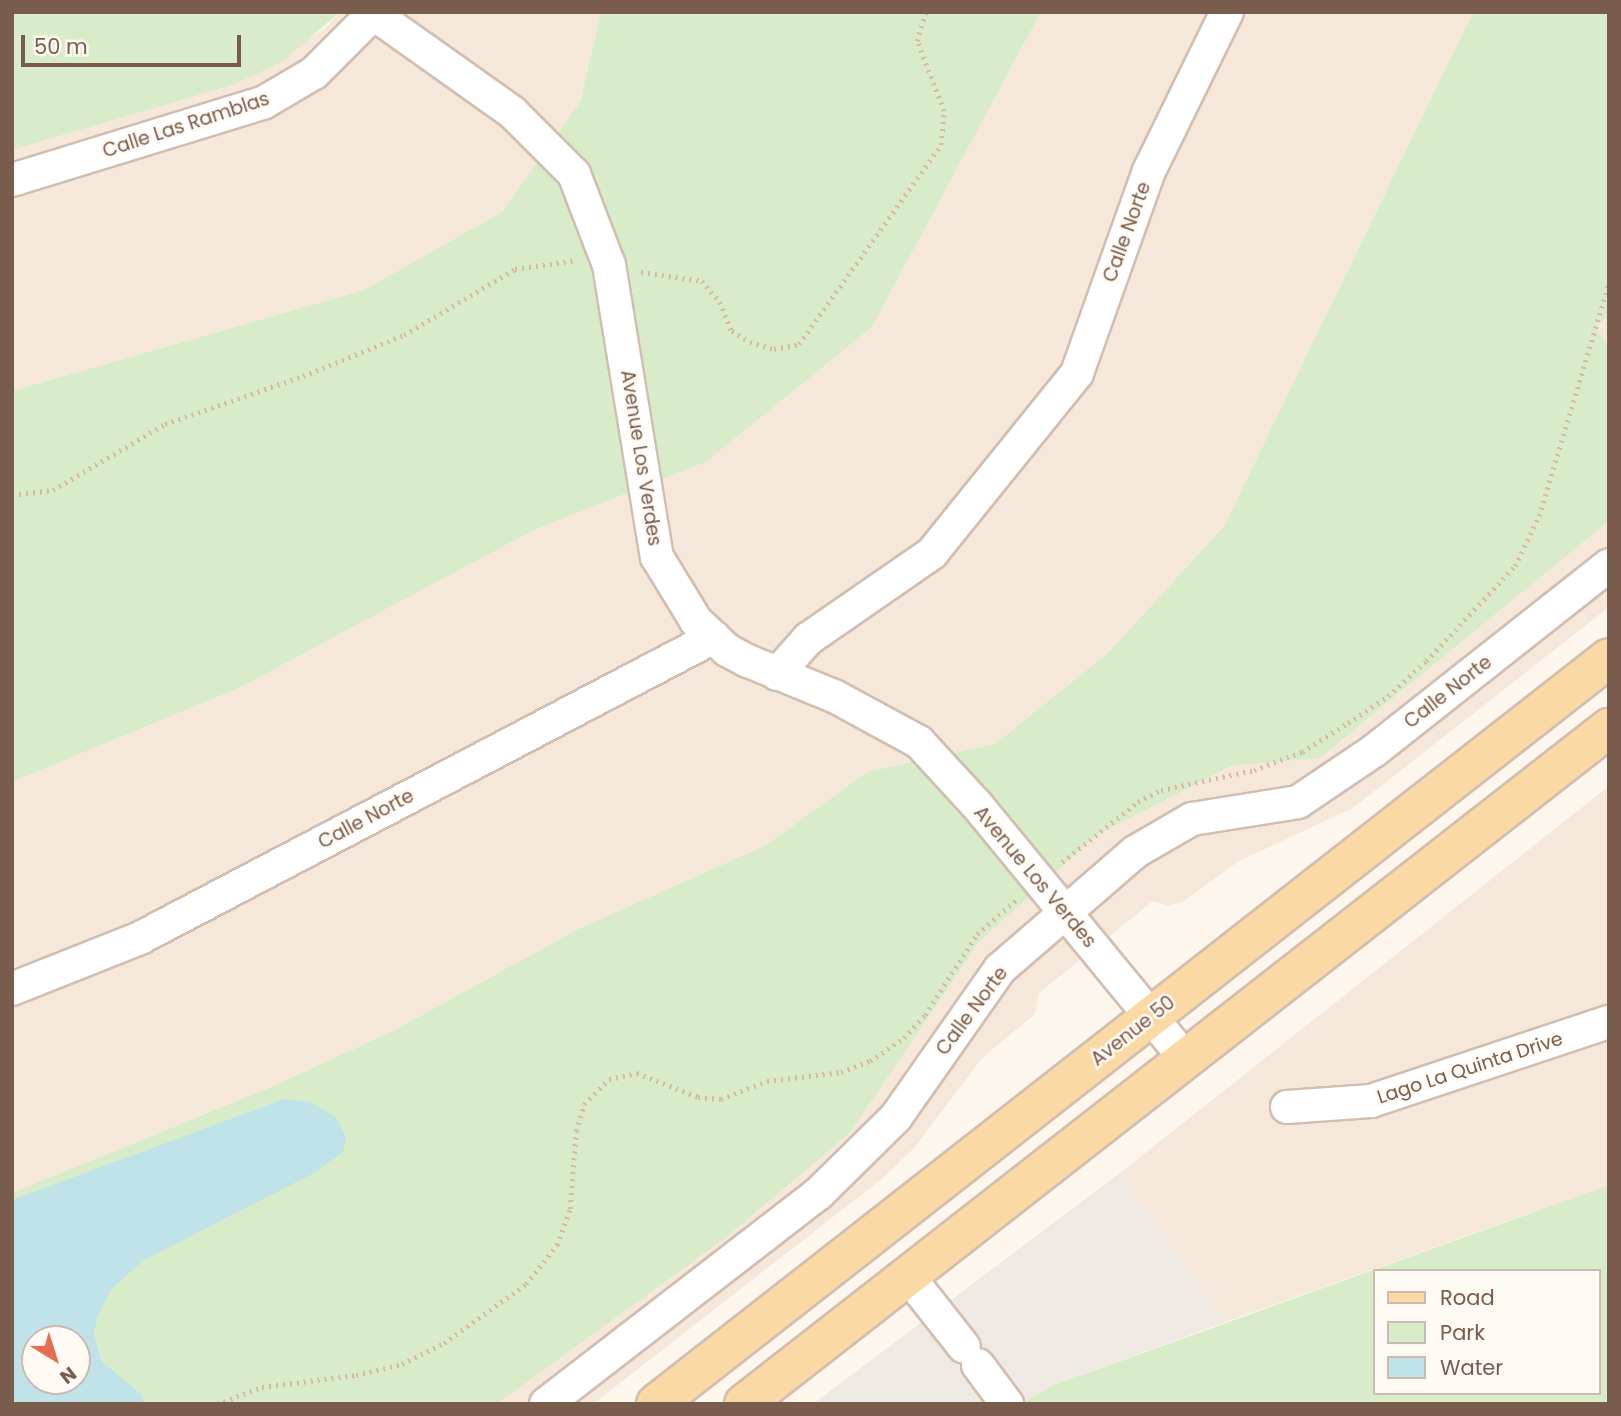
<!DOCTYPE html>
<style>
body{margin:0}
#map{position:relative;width:1621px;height:1416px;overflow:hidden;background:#fdf6ec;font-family:Poppins,sans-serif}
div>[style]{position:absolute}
.residential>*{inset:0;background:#f5e8da}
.industrial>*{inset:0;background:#efe9e4}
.green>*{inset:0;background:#d8ecc9}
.water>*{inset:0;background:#bfe3e8}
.path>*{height:4.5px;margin-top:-2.25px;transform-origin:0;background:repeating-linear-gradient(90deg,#d9b8a5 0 2px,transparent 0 7px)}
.roads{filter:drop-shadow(2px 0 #d1beb0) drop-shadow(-2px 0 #d1beb0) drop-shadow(0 2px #d1beb0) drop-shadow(0 -2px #d1beb0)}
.minor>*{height:32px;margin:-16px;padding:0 16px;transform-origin:16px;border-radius:16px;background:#fff}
.major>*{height:38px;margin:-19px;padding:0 19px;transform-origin:19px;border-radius:19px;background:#fbd9a5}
span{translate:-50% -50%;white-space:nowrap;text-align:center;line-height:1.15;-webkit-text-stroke:5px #fffaf3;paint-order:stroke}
.street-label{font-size:19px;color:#7a5c4d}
.frame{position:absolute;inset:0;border:14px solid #7a5c4d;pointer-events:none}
.legend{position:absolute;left:1373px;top:1269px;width:228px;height:126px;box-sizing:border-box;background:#fffaf3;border:2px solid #cabbb1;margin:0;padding:9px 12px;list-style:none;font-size:21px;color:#7a5c4d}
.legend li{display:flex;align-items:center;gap:14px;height:35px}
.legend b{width:35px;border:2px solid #cabbb1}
.north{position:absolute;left:21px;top:1325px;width:70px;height:70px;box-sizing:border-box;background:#fffaf3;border:2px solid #cabbb1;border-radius:50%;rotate:142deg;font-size:19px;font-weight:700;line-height:28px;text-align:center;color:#7a5c4d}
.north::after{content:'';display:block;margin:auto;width:24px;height:32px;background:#e76f51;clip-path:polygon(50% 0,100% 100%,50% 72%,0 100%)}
.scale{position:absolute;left:21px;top:35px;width:220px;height:32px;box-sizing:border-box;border:4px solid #7a5c4d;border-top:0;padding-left:9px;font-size:21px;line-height:24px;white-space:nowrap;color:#7a5c4d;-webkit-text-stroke:5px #fffaf3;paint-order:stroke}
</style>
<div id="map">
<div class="residential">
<div style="clip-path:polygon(340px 12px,601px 12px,580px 102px,502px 212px,364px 290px,12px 391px,12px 150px,233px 85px,324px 29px)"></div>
<div style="clip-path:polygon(1041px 12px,1473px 12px,1224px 526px,1108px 653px,995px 744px,867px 772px,766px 845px,578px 929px,397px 1029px,271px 1087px,12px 1193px,12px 782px,239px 688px,534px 530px,706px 462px,872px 327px)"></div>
<div style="clip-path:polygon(1609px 315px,1609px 347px,1595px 327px)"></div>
<div style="clip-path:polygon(1609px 521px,1609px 607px,1353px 808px,1239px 861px,1182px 902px,1167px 906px,1153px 901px,1039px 993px,1035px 1014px,983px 1057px,913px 1149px,883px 1178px,593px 1404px,497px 1404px,723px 1240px,850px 1133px,980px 941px,1097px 835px,1231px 766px,1320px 758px)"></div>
<div style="clip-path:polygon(1609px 786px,1609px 1185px,1225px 1322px,1120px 1173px)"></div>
</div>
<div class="industrial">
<div style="clip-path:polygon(1120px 1173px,1225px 1322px,1051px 1386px,1020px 1404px,813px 1404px)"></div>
</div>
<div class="green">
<div style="clip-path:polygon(12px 12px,340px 12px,283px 61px,233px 85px,12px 150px)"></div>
<div style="clip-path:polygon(601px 12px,1041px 12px,872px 327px,706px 462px,534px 530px,239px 688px,12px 782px,12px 391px,364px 290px,502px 212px,580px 102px)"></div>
<div style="clip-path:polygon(evenodd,1473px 12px,1609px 12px,1609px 315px,1596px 327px,1609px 347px,1609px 521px,1320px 758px,1231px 766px,1097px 835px,980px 941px,850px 1133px,723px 1240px,497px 1404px,12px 1404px,12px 1193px,271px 1087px,397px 1029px,578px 929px,766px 845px,867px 772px,995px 744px,1108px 653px,1224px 526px,1473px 12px,35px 1339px,77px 1339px,77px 1381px,35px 1381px,35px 1339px)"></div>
<div style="clip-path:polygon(evenodd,1609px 1185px,1609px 1404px,1020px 1404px,1051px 1386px,1609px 1185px,1374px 1271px,1598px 1271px,1598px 1393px,1374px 1393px,1374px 1271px)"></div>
</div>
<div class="water">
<div style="clip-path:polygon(evenodd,284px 1099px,310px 1102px,336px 1117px,346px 1137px,343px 1152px,314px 1173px,144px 1260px,110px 1290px,97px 1318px,94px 1334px,101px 1361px,141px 1394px,144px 1404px,12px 1404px,12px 1200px,284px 1099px,35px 1339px,77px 1339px,77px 1381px,35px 1381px,35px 1339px)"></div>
</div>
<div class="path">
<div style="left:641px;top:272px;width:62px;rotate:8.4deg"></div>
<div style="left:702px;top:281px;width:28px;rotate:49deg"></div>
<div style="left:720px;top:302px;width:31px;rotate:68deg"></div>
<div style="left:732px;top:331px;width:21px;rotate:31deg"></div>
<div style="left:750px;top:342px;width:25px;rotate:16deg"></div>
<div style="left:774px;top:349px;width:25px;rotate:-11deg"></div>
<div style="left:799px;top:344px;width:244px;rotate:-54.5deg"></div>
<div style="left:941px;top:145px;width:34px;rotate:-85deg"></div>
<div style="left:944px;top:111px;width:75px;rotate:-111.1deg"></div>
<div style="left:917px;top:41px;width:30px;rotate:-73deg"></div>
<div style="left:12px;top:495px;width:41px;rotate:-7deg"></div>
<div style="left:53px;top:490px;width:130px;rotate:-30.5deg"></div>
<div style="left:165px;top:424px;width:146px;rotate:-19.2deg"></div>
<div style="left:303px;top:376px;width:109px;rotate:-22.1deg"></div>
<div style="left:404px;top:335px;width:129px;rotate:-30.7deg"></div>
<div style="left:515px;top:269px;width:63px;rotate:-8.3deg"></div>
<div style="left:1062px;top:862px;width:97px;rotate:-38.3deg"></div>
<div style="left:1138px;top:802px;width:26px;rotate:-28deg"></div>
<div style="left:1161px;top:790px;width:95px;rotate:-12.1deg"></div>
<div style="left:1254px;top:770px;width:51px;rotate:-20.6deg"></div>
<div style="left:1302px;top:752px;width:54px;rotate:-32.2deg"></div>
<div style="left:1348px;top:723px;width:48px;rotate:-34deg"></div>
<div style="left:1388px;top:696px;width:52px;rotate:-42.6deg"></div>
<div style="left:1426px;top:661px;width:130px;rotate:-46.9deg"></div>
<div style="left:1515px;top:566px;width:55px;rotate:-64.4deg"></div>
<div style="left:1539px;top:516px;width:243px;rotate:-73.3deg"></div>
<div style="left:217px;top:1404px;width:48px;rotate:-20.7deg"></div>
<div style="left:262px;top:1387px;width:95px;rotate:-7.3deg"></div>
<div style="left:356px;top:1375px;width:47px;rotate:-13.4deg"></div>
<div style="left:402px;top:1364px;width:47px;rotate:-26.6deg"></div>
<div style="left:444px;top:1343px;width:101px;rotate:-35.7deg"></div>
<div style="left:526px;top:1284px;width:50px;rotate:-51.5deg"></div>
<div style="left:557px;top:1245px;width:38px;rotate:-70deg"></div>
<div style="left:570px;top:1209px;width:78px;rotate:-85.6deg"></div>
<div style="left:576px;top:1131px;width:28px;rotate:-73deg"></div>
<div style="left:584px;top:1104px;width:35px;rotate:-45deg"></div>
<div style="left:609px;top:1079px;width:29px;rotate:-12deg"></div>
<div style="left:637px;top:1073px;width:66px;rotate:21.5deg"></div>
<div style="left:698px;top:1097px;width:23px;rotate:5deg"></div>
<div style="left:721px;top:1099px;width:49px;rotate:-21.4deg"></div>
<div style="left:767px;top:1081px;width:75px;rotate:-6.9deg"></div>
<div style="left:841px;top:1072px;width:31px;rotate:-21deg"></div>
<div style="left:870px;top:1061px;width:41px;rotate:-34.1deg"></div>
<div style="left:904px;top:1038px;width:31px;rotate:-48deg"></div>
<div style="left:925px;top:1015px;width:96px;rotate:-57.3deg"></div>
<div style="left:977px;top:934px;width:53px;rotate:-41.2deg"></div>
</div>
<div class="roads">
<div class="minor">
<div style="left:374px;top:14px;width:169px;rotate:35.4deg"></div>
<div style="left:512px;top:112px;width:88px;rotate:45deg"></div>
<div style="left:574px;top:174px;width:97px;rotate:69deg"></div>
<div style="left:609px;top:265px;width:296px;rotate:80.7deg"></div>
<div style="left:657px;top:557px;width:75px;rotate:58.6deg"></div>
<div style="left:696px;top:621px;width:42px;rotate:43.1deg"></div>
<div style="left:727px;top:650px;width:24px;rotate:28deg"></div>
<div style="left:748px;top:661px;width:95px;rotate:22.2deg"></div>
<div style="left:836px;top:697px;width:94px;rotate:28.5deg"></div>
<div style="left:919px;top:742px;width:86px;rotate:47.4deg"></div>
<div style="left:977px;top:805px;width:328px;rotate:50.6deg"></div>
<div style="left:12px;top:180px;width:263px;rotate:-17.1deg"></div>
<div style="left:263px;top:103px;width:59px;rotate:-30.5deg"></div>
<div style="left:314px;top:73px;width:86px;rotate:-45deg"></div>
<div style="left:777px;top:674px;width:47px;rotate:-48.5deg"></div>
<div style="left:808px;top:639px;width:151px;rotate:-34.7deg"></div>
<div style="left:932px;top:553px;width:231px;rotate:-51.1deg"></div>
<div style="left:1077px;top:373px;width:214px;rotate:-70.4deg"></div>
<div style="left:1149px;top:171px;width:177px;rotate:-63.9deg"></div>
<div style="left:12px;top:989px;width:138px;rotate:-21.7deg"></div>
<div style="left:140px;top:938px;width:648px;rotate:-27.67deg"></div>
<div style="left:1287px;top:1107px;width:84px;rotate:-4.1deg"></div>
<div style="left:1371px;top:1101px;width:251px;rotate:-18.4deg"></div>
<div style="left:908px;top:1276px;width:90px;rotate:51.7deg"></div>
<div style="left:978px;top:1365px;width:49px;rotate:53.4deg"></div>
<div style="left:546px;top:1404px;width:344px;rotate:-37.7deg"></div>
<div style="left:818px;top:1194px;width:110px;rotate:-44.6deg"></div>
<div style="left:896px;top:1117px;width:181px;rotate:-54.9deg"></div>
<div style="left:1000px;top:969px;width:179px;rotate:-40.9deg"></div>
<div style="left:1135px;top:852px;width:66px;rotate:-30.1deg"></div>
<div style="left:1192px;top:819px;width:107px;rotate:-9.1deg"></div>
<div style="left:1298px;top:802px;width:93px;rotate:-34deg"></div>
<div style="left:1375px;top:750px;width:298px;rotate:-38.3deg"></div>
</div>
<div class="major">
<div style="left:656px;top:1404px;width:1210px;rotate:-38.05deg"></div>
<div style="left:744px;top:1404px;width:1098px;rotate:-38.01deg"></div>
</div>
</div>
<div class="street-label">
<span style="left:186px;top:125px;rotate:-18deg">Calle Las Ramblas</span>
<span style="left:1127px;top:232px;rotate:-70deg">Calle Norte</span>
<span style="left:641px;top:458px;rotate:81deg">Avenue Los Verdes</span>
<span style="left:1448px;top:692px;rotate:-38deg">Calle Norte</span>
<span style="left:366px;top:819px;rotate:-28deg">Calle Norte</span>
<span style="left:1035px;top:877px;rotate:50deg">Avenue Los Verdes</span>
<span style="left:972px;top:1011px;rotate:-53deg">Calle Norte</span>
<span style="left:1133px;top:1031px;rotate:-38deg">Avenue 50</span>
<span style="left:1470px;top:1068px;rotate:-18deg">Lago La Quinta Drive</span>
</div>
<div class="frame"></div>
<ul class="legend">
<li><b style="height:9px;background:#fbd9a5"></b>Road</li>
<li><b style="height:19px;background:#d8ecc9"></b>Park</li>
<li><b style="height:19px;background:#bfe3e8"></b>Water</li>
</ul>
<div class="north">N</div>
<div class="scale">50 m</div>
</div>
